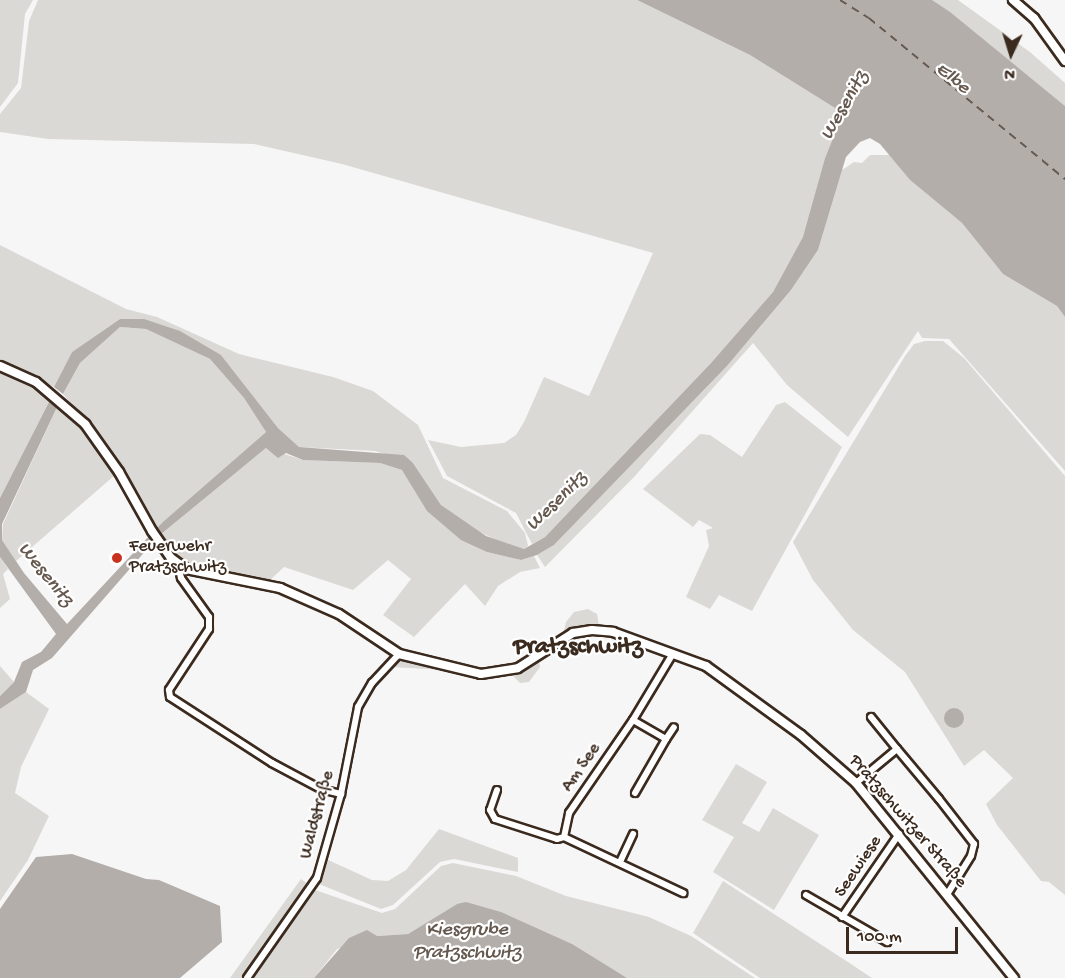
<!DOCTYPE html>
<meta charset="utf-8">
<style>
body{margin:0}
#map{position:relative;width:1065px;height:978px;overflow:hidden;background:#f7f6f6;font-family:"Gochi Hand",sans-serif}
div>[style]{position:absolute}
.green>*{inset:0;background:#dbd9d6}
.water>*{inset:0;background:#b4aeaa}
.round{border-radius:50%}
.ferry>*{height:1.5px;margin-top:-0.75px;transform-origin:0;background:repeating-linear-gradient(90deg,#65584f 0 8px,transparent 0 14px)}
.roads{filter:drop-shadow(2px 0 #3b2a1e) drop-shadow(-2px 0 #3b2a1e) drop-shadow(0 2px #3b2a1e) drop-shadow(0 -2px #3b2a1e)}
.street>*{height:6px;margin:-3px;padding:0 3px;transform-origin:3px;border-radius:3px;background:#fff}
.secondary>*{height:8px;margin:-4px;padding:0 4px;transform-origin:4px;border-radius:4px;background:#fff}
.dots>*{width:16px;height:16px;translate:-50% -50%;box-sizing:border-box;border:3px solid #fff;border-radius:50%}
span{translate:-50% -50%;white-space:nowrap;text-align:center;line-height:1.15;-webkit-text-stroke:4.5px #fff;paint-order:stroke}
.poi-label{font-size:18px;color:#3b2a1e}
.left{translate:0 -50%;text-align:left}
.street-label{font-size:18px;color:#3b2a1e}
.water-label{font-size:20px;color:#65584f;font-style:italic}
.district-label{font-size:24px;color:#3b2a1e;font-weight:700}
.north{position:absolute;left:981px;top:24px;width:60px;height:60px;-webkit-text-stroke:4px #fff;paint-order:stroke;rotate:184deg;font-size:16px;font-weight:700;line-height:24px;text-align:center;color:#3b2a1e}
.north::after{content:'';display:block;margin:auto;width:21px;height:27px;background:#3b2a1e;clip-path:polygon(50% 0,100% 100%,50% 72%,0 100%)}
.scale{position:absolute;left:846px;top:927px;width:112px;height:27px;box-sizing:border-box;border:3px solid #3b2a1e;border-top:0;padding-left:8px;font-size:18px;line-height:21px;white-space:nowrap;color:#3b2a1e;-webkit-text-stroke:4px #fff;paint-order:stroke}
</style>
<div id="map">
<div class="green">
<div style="clip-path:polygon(0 0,33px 0,25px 14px,18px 83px,0 107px)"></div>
<div style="clip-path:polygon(38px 0,637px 0,750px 55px,835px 108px,840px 121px,825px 158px,804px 237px,773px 292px,711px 363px,545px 537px,532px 544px,516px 513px,447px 476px,428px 440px,461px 447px,504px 443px,516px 435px,524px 422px,544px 377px,589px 396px,653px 253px,342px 164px,254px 144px,48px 139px,0 132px,0 114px,21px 88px,29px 21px)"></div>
<div style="clip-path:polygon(932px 0,958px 0,1030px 52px,1065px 83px,1065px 106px)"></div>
<div style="clip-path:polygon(870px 155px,890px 155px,910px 180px,962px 223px,1003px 274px,1057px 306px,1065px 317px,1065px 471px,949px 339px,922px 338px,918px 331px,848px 437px,787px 385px,753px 343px,634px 477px,545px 567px,537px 555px,554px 545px,727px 366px,791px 290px,818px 250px,842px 170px,854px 162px,862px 163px)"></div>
<div style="clip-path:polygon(0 245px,126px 309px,157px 317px,239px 354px,333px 377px,373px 391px,418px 425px,443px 478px,507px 511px,525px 533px,528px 546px,524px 549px,505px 544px,471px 528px,441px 505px,413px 463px,375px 451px,299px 447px,278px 428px,221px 355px,120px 319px,72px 352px,54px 387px,0 361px)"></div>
<div style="clip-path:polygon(120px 327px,146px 329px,210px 359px,244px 398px,266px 432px,155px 530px,104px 442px,63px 394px,80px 363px)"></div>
<div style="clip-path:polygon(925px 341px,943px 341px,964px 358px,1065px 476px,1065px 895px,1049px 882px,1041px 881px,997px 825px,986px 804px,1013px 778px,984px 750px,964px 766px,905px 672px,853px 630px,813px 580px,793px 542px,905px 356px,914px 344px)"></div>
<div style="clip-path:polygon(0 369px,35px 386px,50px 400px,0 498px)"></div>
<div style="clip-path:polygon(785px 402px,842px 447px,752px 611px,719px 595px,710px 609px,686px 597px,709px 546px,706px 530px,713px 528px,699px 520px,693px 527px,643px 489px,700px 434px,710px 435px,742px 457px,776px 405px)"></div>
<div style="clip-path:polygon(58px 405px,83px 425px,115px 475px,16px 561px,2px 540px,3px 524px)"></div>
<div style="clip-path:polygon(266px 448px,303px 460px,380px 463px,402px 470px,487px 552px,521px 560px,534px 556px,540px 568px,520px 572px,498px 586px,485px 606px,465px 584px,414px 637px,383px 615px,411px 579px,388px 560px,353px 590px,284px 567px,268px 582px,189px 566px,176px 557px,160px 535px)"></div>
<div style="clip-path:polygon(0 557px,8px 569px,3px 574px,10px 599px,0 608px)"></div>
<div style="clip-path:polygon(588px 609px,597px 614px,599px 625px,563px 635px,566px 622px,574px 612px)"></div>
<div style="clip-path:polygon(403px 660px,443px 669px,444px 670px,392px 667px)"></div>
<div style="clip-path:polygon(539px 661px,540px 667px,529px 682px,520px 683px,512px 675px)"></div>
<div style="clip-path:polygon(0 666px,14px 682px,0 696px)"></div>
<div style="clip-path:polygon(26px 692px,49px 709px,21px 767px,15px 793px,49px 816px,28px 860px,0 901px,0 709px)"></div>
<div style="clip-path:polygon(736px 764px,767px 782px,742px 823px,759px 832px,773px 808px,819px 835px,774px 910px,713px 872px,734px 837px,702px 820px)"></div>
<div style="clip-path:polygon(439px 829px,518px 858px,518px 872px,454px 859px,440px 862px,393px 905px,381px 909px,319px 884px,326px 859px,372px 880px,388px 881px,406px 870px)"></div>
<div style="clip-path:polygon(453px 863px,516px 876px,566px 896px,649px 917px,691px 936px,755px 978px,627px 978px,549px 934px,457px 904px,408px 934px,376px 936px,337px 949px,314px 978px,254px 978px,315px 890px,382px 913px,395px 909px,441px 866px)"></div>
<div style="clip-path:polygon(301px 879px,309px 885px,275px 935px,241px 978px,230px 978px)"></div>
<div style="clip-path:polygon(723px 881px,851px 964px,872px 978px,760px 978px,693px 933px)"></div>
</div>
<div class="water">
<div style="clip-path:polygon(637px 0,932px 0,950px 12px,1065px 106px,1065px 317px,1057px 306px,1003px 274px,962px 223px,910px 180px,880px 144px,870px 138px,860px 142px,846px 157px,818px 250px,791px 290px,727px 366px,554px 545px,537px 555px,521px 560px,487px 552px,461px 540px,427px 511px,402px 470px,380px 463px,303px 460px,286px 453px,278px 458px,266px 448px,160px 535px,155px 530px,163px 522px,266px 432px,244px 398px,210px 359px,146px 329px,120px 327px,80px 363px,63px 394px,54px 387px,72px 352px,120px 319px,144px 319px,180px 331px,221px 355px,278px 428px,299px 447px,404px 455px,413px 463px,441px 505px,486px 536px,524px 549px,545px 537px,711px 363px,773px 292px,803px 237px,825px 158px,840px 121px,835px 108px,750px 55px)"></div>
<div style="clip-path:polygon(50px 400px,58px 405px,2px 524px,2px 540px,24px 573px,67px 624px,151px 534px,155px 540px,52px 658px,33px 670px,26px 692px,0 709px,0 696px,14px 682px,22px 662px,41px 652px,56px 634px,0 557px,0 498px)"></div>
<div class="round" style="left:944px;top:708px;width:20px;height:20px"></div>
<div style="clip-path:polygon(72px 854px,146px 879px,159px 880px,220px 906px,222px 942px,180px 978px,0 978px,0 909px,36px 857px)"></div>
<div style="clip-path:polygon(466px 902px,501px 912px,572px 944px,627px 978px,314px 978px,349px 938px,367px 930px,377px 936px,408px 934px,457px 904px)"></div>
</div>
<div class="ferry">
<div style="left:840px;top:0;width:34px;rotate:32deg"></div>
<div style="left:869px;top:18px;width:254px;rotate:39.4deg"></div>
</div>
<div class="roads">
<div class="street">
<div style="left:178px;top:565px;width:13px;rotate:77deg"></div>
<div style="left:181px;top:578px;width:48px;rotate:54.3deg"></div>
<div style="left:209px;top:617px;width:12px;rotate:90deg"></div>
<div style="left:209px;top:629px;width:73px;rotate:123.3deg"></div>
<div style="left:169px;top:690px;width:7px;rotate:82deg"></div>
<div style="left:170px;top:697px;width:121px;rotate:32.9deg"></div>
<div style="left:272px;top:763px;width:55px;rotate:28deg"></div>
<div style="left:321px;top:789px;width:21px;rotate:14deg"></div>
<div style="left:871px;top:717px;width:41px;rotate:50.9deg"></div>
<div style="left:633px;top:720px;width:38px;rotate:30deg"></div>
<div style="left:666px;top:739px;width:14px;rotate:-56deg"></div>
<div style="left:856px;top:783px;width:53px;rotate:-39.7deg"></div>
<div style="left:897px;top:749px;width:65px;rotate:50deg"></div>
<div style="left:939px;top:799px;width:57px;rotate:52.1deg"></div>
<div style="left:974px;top:844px;width:12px;rotate:104deg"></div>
<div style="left:971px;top:856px;width:44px;rotate:121.9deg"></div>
<div style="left:497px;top:790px;width:21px;rotate:109deg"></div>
<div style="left:490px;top:810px;width:10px;rotate:61deg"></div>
<div style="left:495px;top:819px;width:65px;rotate:17.9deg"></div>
<div style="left:557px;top:839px;width:7px;rotate:-16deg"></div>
<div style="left:564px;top:837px;width:132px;rotate:25.2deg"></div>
<div style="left:635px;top:793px;width:62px;rotate:-60.1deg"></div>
<div style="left:564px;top:837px;width:25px;rotate:-78deg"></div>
<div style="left:569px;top:813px;width:113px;rotate:-55.5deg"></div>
<div style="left:633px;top:720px;width:76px;rotate:-59deg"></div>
<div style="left:620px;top:862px;width:31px;rotate:-65deg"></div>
<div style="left:806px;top:895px;width:94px;rotate:30.1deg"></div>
<div style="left:842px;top:917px;width:101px;rotate:-55.5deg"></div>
<div style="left:247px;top:978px;width:122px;rotate:-55deg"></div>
<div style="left:317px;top:878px;width:87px;rotate:-74.1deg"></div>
<div style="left:341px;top:794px;width:89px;rotate:-78.9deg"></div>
<div style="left:358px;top:707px;width:28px;rotate:-60deg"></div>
<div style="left:372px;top:683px;width:40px;rotate:-47deg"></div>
</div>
<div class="secondary">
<div style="left:1013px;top:0;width:28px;rotate:41deg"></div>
<div style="left:1034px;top:18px;width:53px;rotate:54.2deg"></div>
<div style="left:0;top:366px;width:39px;rotate:24deg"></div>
<div style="left:36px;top:382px;width:65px;rotate:40.6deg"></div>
<div style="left:85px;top:424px;width:59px;rotate:54.7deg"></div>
<div style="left:119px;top:472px;width:68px;rotate:60.8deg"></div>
<div style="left:152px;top:531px;width:33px;rotate:55deg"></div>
<div style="left:171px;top:558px;width:19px;rotate:36deg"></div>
<div style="left:186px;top:569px;width:96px;rotate:11.4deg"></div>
<div style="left:280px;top:588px;width:64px;rotate:23.8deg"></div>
<div style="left:339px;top:614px;width:72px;rotate:33.7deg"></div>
<div style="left:399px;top:654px;width:84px;rotate:13.7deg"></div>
<div style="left:481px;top:674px;width:37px;rotate:-9deg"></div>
<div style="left:518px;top:668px;width:65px;rotate:-32.5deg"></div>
<div style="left:573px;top:633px;width:19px;rotate:-9deg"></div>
<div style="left:592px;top:630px;width:21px;rotate:5deg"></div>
<div style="left:613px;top:632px;width:99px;rotate:20.1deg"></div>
<div style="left:706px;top:666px;width:117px;rotate:36deg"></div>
<div style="left:801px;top:735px;width:73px;rotate:41.1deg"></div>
<div style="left:856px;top:783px;width:251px;rotate:51deg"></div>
</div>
</div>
<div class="dots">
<div style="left:117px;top:558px;background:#c8321e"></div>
</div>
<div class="poi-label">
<span class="left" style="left:129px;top:558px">Feuerwehr<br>Pratzschwitz</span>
</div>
<div class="street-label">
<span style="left:582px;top:768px;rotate:-56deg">Am See</span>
<span style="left:318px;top:815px;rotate:-75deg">Waldstraße</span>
<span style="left:907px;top:822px;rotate:49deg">Pratzschwitzer Straße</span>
<span style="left:859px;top:867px;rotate:-56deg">Seewiese</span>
</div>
<div class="water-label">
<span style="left:952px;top:79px;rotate:39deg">Elbe</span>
<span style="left:845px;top:106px;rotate:-60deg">Wesenitz</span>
<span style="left:557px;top:502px;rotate:-44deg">Wesenitz</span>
<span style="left:45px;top:575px;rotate:51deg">Wesenitz</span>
<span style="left:467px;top:942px">Kiesgrube<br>Pratzschwitz</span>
</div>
<div class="district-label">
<span style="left:578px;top:648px">Pratzschwitz</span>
</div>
<div class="north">N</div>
<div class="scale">100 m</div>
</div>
